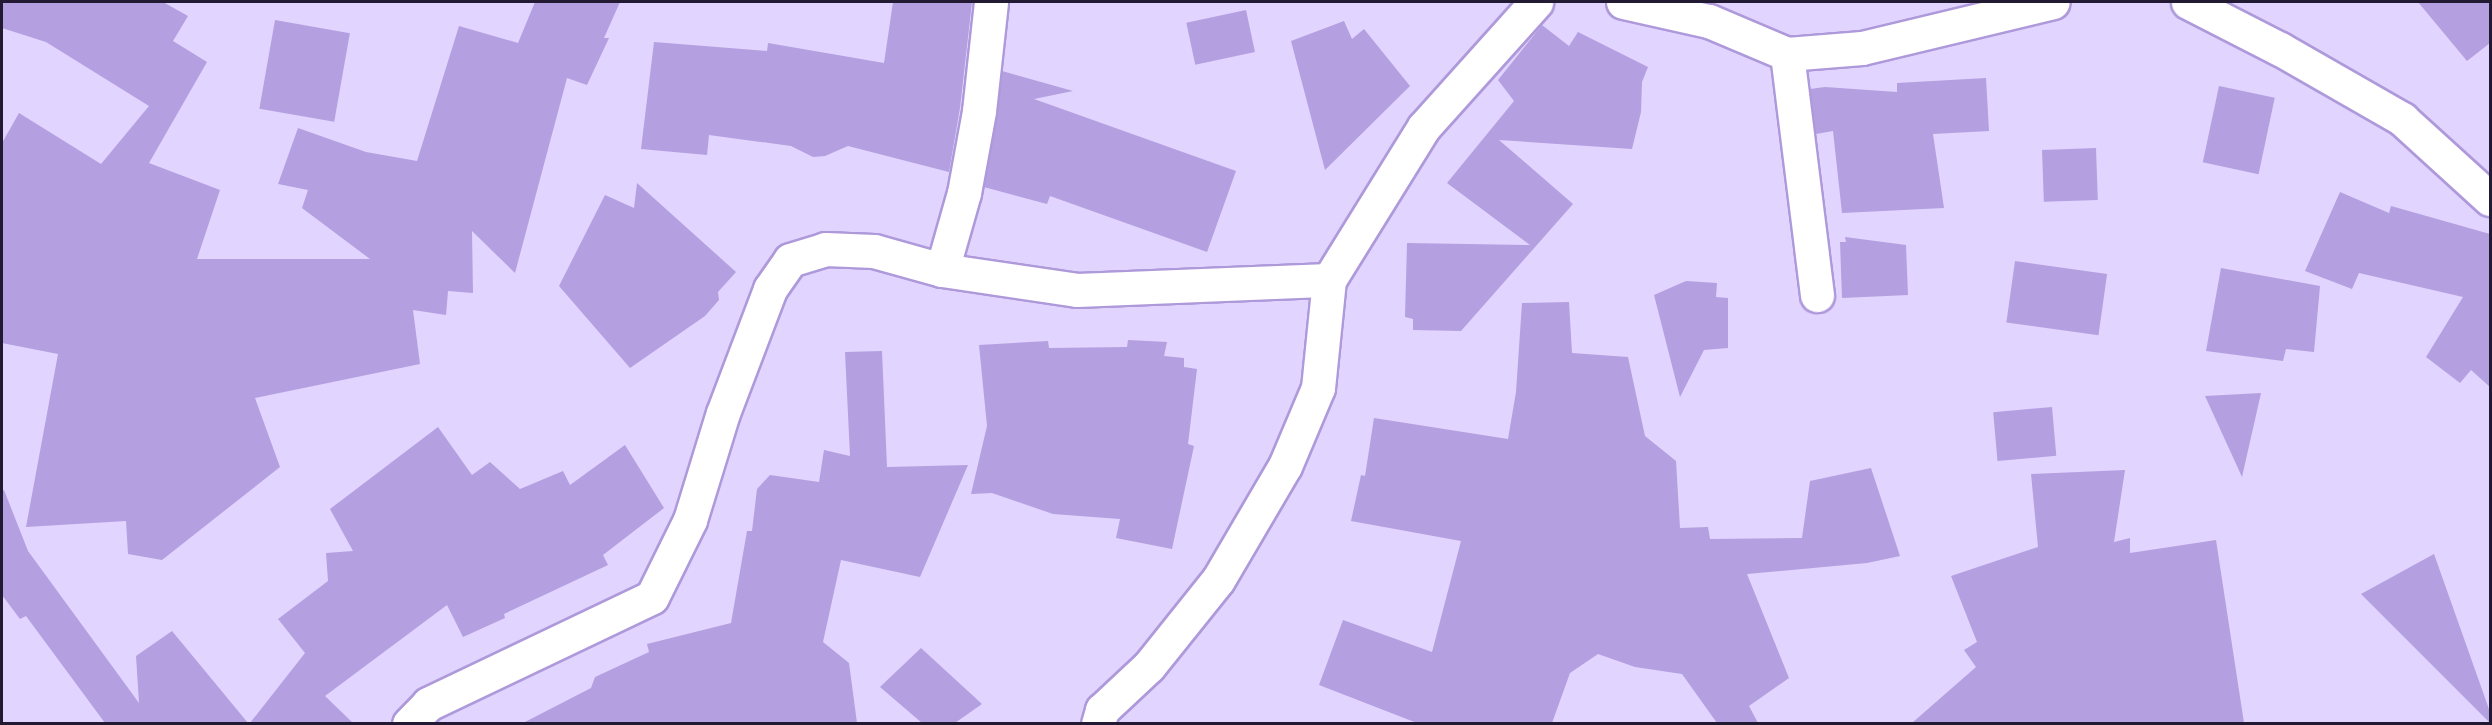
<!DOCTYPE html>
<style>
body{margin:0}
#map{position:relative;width:2492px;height:725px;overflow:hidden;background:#e1d4fe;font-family:"Times New Roman",serif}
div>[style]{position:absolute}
.building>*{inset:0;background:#b49fe0;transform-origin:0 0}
.roads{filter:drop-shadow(2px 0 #ae99da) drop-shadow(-2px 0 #ae99da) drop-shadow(0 2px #ae99da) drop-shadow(0 -2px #ae99da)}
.minor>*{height:33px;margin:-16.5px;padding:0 16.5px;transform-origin:16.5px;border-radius:16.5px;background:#fff}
span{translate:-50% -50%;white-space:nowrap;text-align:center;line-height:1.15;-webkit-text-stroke:6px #e1d4fe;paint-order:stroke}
.frame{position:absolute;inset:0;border:3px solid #221a33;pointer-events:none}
</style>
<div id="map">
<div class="building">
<div style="clip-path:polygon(2px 2px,163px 2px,188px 16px,173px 41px,207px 62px,149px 163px,220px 190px,197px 259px,370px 259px,302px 208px,308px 190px,278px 184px,298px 128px,366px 152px,417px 161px,459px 26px,518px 43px,535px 2px,620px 2px,604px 38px,609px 38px,587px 85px,567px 78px,515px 273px,472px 231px,473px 293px,448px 291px,446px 315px,413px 310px,420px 364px,255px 398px,280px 467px,162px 560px,128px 554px,126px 521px,26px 527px,58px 354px,2px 343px,2px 143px,19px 113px,101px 164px,149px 106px,46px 42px,2px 28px)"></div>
<div style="clip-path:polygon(893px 2px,972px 2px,960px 108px,949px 172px,848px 146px,825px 156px,813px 157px,791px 146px,709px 135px,707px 155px,641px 149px,654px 42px,767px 51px,768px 43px,884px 63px)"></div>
<div style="clip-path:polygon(2418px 2px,2490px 2px,2490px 43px,2467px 61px)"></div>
<div style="left:1246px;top:10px;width:43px;height:61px;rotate:78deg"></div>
<div style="left:275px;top:20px;width:76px;height:90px;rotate:10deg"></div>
<div style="clip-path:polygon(1344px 21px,1352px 39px,1364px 29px,1410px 86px,1325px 170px,1291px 41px)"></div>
<div style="clip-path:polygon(1542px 25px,1569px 46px,1578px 32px,1648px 67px,1642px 82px,1641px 112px,1632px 149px,1499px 140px,1573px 204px,1461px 331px,1413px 330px,1413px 319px,1405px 317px,1407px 243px,1530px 245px,1447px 183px,1514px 101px,1498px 80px)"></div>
<div style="clip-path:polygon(1002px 71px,1073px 91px,1034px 99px,1236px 171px,1207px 252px,1050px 196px,1047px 204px,984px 187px)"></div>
<div style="clip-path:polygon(1986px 78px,1989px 131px,1933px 134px,1944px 208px,1842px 213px,1833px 131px,1816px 134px,1810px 89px,1825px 87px,1897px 92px,1897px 83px)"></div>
<div style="left:2219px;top:86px;width:57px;height:78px;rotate:12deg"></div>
<div style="left:2096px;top:148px;width:52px;height:54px;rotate:88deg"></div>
<div style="clip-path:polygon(637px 183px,736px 272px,718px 292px,719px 300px,705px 316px,630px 368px,559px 286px,605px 195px,634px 208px)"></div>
<div style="clip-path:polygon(2340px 192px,2389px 213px,2391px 206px,2490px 234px,2490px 387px,2471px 370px,2460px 383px,2426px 357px,2463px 297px,2359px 273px,2352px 289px,2305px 271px)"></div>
<div style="clip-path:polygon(1845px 237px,1906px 245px,1908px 295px,1842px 298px,1840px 242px,1846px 242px)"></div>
<div style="left:2015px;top:261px;width:93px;height:62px;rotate:8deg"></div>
<div style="clip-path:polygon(2221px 268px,2320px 286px,2314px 352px,2286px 349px,2283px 361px,2206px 351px)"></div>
<div style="clip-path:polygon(1686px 281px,1717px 283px,1716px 297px,1728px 298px,1728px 348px,1704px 350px,1680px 397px,1654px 295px)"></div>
<div style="clip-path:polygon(1569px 302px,1572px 353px,1628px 357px,1645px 436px,1676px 461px,1680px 528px,1708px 527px,1710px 539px,1802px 538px,1810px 481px,1871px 468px,1900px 556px,1867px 563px,1747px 574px,1789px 678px,1749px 706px,1758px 723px,1717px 723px,1682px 674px,1635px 667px,1598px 654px,1570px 673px,1552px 723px,1417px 723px,1319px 685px,1343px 620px,1432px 652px,1461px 541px,1351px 521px,1361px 475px,1365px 476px,1374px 418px,1508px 439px,1516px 392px,1522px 303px)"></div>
<div style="clip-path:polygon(1128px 340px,1167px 342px,1164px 356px,1184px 358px,1184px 367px,1197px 369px,1188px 444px,1194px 446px,1172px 549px,1116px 538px,1120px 519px,1053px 514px,992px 493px,971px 494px,987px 426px,979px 345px,1048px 341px,1049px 348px,1127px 347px)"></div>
<div style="clip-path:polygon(882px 351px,887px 467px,968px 465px,920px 577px,841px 560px,823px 642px,849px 663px,857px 723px,523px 723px,591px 688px,595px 677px,649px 652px,647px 644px,731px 623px,747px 531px,752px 531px,757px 489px,770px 475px,819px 482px,824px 450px,850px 456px,845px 352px)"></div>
<div style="clip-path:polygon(2261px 393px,2242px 477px,2205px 396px)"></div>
<div style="left:2052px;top:407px;width:49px;height:59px;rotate:85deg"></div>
<div style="clip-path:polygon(438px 427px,472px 475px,490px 462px,520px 489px,563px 471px,570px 485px,625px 445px,664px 508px,603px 555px,608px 565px,504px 614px,505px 618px,463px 637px,447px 605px,325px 696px,353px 723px,250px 723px,305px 653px,278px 619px,328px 581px,326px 553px,353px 551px,330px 509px)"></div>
<div style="clip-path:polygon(2125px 470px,2114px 542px,2130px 538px,2130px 553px,2216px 540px,2244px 723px,1912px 723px,1976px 667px,1964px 650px,1977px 642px,1951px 576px,2038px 547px,2031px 474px)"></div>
<div style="clip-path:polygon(4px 490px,28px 551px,139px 703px,136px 656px,172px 631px,248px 723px,105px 723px,26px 616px,20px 619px,2px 595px,2px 491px)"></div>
<div style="clip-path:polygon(2434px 554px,2490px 712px,2490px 723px,2361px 594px)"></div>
<div style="clip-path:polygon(921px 648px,982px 704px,955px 723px,922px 723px,880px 687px)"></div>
</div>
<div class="roads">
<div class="minor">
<div style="left:1623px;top:2px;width:88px;rotate:12.5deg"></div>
<div style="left:1709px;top:21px;width:85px;rotate:22.9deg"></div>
<div style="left:1787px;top:54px;width:75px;rotate:-4.6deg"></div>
<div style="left:1862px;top:48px;width:196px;rotate:-13.5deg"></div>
<div style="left:2188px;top:2px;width:103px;rotate:27.1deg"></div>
<div style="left:2280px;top:49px;width:141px;rotate:29.8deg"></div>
<div style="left:2402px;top:119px;width:119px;rotate:42.3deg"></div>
<div style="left:1787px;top:54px;width:243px;rotate:82.9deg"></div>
<div style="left:942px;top:270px;width:80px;rotate:-74.1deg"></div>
<div style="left:964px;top:193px;width:83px;rotate:-79.6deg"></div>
<div style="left:979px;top:111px;width:110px;rotate:-83.7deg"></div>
<div style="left:409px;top:724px;width:28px;rotate:-46deg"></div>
<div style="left:428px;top:704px;width:248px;rotate:-25.5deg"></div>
<div style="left:652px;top:597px;width:86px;rotate:-63.7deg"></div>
<div style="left:690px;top:520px;width:112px;rotate:-72.9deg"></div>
<div style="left:723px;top:413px;width:133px;rotate:-69.2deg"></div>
<div style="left:770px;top:289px;width:35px;rotate:-55deg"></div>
<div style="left:790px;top:260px;width:37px;rotate:-17deg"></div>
<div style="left:825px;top:249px;width:49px;rotate:2.3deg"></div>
<div style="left:874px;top:251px;width:71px;rotate:15.6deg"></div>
<div style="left:942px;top:270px;width:136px;rotate:8.4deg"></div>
<div style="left:1077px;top:290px;width:252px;rotate:-2.3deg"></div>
<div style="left:1098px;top:724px;width:15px;rotate:-74deg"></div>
<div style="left:1102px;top:710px;width:64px;rotate:-43.1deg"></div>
<div style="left:1149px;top:666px;width:110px;rotate:-51.3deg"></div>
<div style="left:1218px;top:580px;width:132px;rotate:-59.6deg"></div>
<div style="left:1285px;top:466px;width:85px;rotate:-67.1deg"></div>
<div style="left:1318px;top:388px;width:109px;rotate:-84.2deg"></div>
<div style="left:1329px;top:280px;width:180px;rotate:-58.2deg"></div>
<div style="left:1424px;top:127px;width:168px;rotate:-48.1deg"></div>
</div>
</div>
<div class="frame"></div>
</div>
